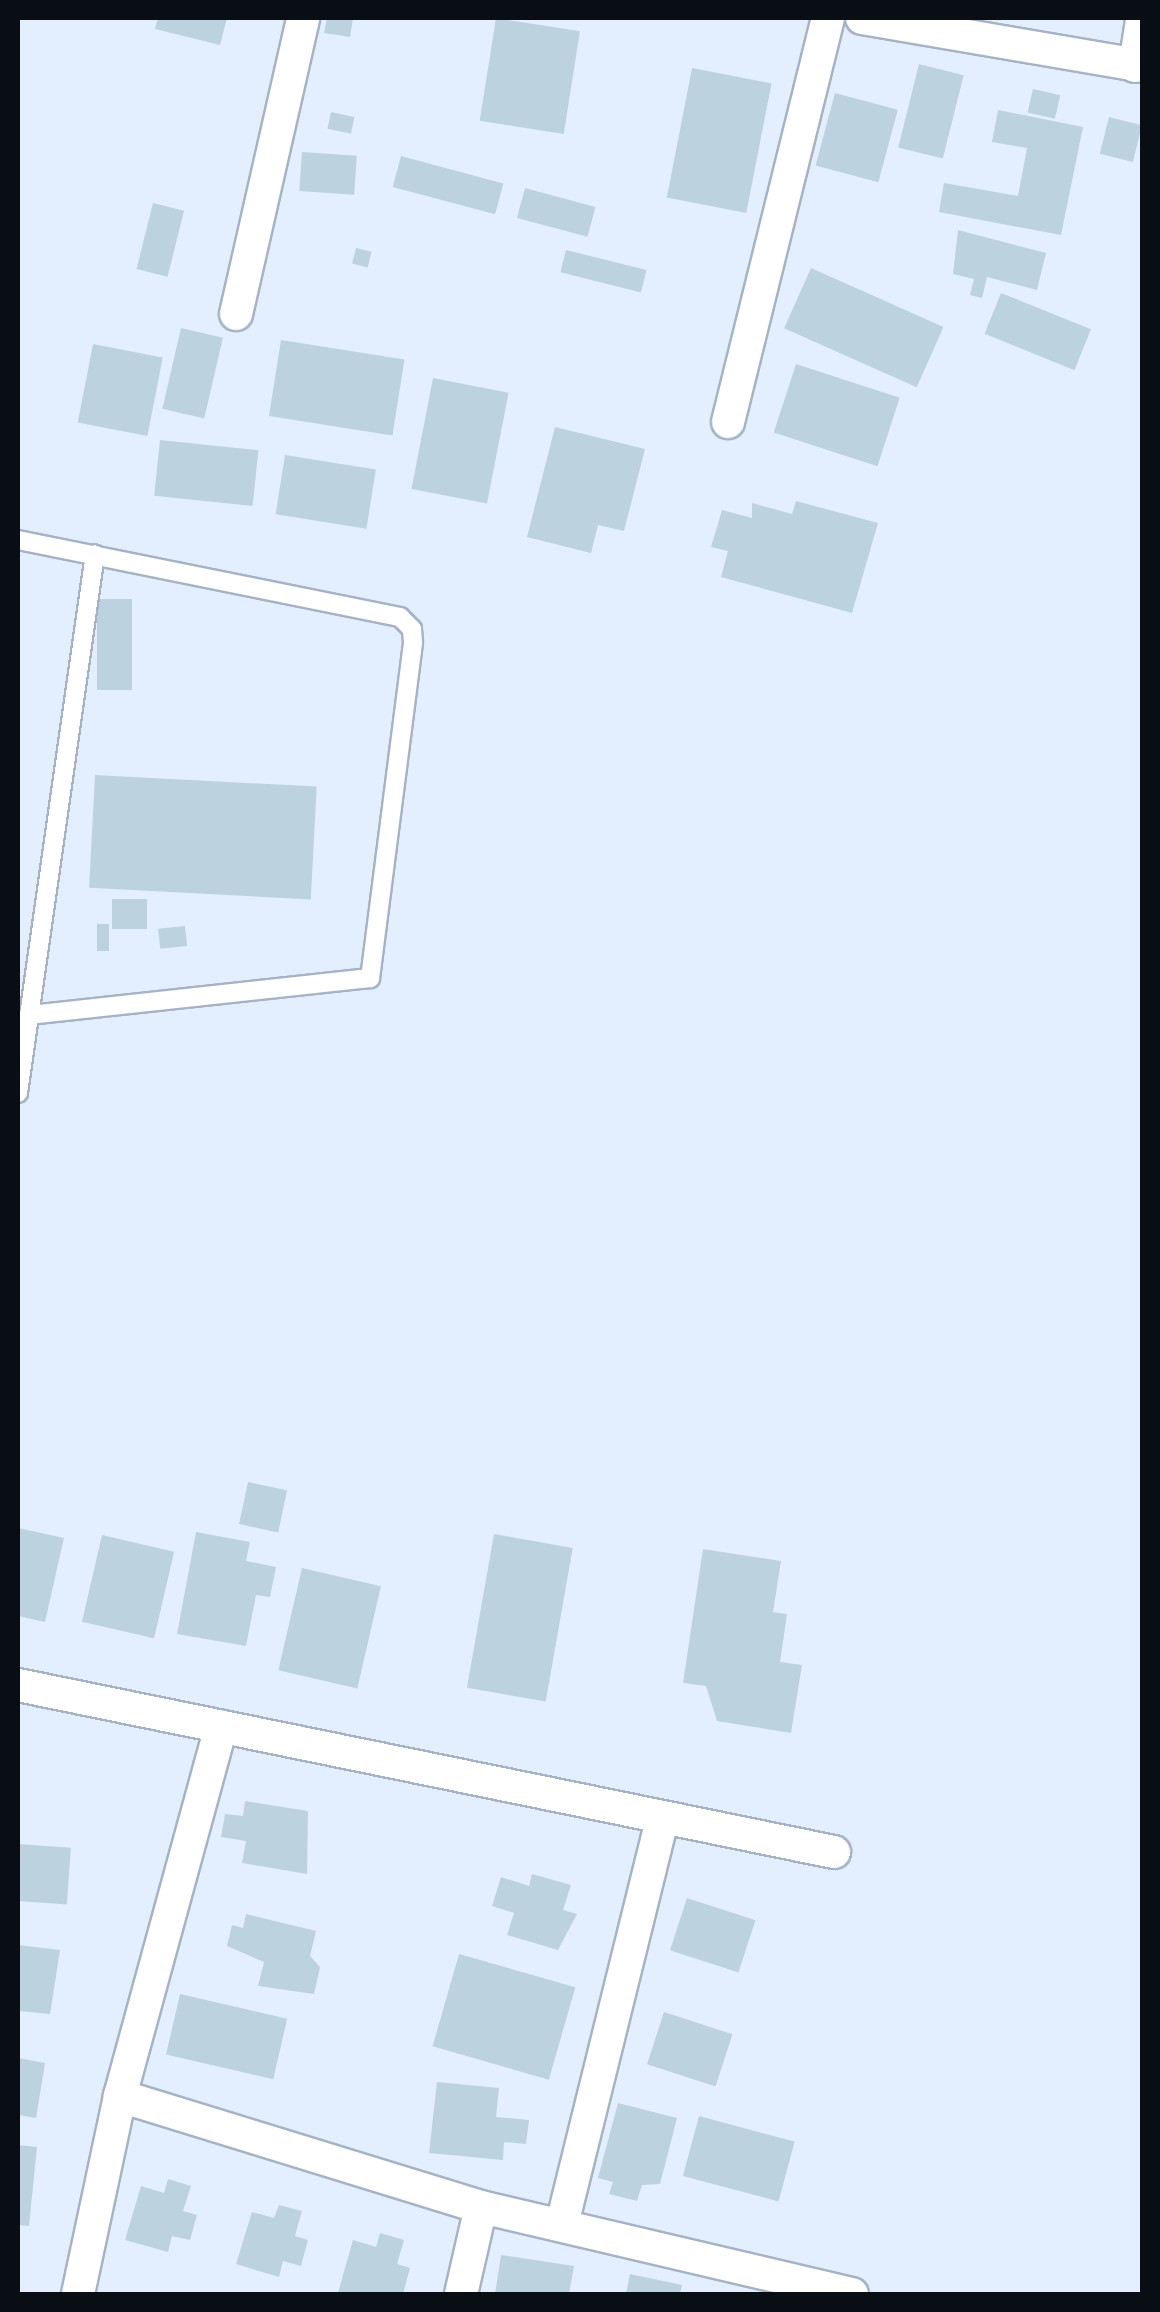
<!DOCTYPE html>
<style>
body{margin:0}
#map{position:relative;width:1160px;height:2312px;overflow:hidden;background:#e3effe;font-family:Arial,sans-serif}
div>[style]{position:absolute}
.building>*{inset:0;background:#bdd2df;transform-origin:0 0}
.roads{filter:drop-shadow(2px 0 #a5b3c5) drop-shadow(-2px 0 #a5b3c5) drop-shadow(0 2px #a5b3c5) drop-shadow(0 -2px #a5b3c5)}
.service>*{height:18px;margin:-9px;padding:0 9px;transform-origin:9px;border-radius:9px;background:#fff}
.minor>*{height:32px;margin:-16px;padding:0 16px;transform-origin:16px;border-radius:16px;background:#fff}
span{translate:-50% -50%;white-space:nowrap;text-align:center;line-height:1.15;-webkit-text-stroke:8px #f8fbff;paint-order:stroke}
.frame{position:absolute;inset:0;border:20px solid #090e14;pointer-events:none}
</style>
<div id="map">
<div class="building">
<div style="clip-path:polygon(158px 18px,227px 18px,220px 45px,155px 29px)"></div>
<div style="clip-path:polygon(327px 18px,353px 18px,350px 37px,324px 33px)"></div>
<div style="left:496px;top:18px;width:85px;height:104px;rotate:9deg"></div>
<div style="left:919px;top:64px;width:46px;height:86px;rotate:14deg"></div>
<div style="left:692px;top:68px;width:81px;height:132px;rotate:11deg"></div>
<div style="left:1033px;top:89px;width:28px;height:24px;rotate:13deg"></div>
<div style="left:835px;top:93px;width:65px;height:75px;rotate:15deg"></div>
<div style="clip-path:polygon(998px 110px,1083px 127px,1061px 235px,939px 212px,944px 183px,1018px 196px,1027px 148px,992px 142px)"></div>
<div style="left:331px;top:112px;width:24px;height:17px;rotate:12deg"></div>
<div style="left:1109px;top:117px;width:34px;height:38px;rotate:14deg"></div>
<div style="left:302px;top:152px;width:55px;height:39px;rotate:4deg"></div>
<div style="left:401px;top:156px;width:106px;height:32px;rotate:15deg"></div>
<div style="left:525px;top:188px;width:73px;height:31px;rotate:15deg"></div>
<div style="left:153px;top:203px;width:32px;height:68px;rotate:14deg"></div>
<div style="clip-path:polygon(958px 230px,1046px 253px,1037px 290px,987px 277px,982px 298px,970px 295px,974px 279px,953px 274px)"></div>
<div style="left:356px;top:248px;width:16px;height:16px;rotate:14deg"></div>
<div style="left:566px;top:250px;width:83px;height:23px;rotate:14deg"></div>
<div style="left:811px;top:268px;width:145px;height:66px;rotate:24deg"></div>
<div style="left:1001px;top:293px;width:97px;height:44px;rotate:22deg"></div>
<div style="left:181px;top:328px;width:43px;height:83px;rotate:13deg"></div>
<div style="left:281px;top:340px;width:125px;height:77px;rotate:9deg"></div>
<div style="left:93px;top:344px;width:71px;height:80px;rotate:11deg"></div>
<div style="left:796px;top:364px;width:109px;height:72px;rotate:18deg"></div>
<div style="left:433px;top:378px;width:77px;height:113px;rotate:11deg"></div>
<div style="clip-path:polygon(555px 427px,645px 449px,624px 531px,598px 525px,591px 553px,527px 537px)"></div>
<div style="left:160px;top:440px;width:99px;height:56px;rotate:6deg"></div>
<div style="left:285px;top:455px;width:92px;height:60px;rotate:9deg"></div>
<div style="clip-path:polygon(796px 501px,878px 523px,852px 613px,721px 577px,728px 551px,711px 547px,722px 510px,752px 518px,752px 503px,792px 514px)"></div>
<div style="left:97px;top:599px;width:35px;height:91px"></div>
<div style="left:95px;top:775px;width:222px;height:113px;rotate:3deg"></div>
<div style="left:147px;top:899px;width:30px;height:35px;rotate:90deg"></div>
<div style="left:97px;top:924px;width:12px;height:27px"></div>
<div style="left:185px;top:926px;width:20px;height:27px;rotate:84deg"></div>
<div style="left:248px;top:1482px;width:40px;height:43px;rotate:12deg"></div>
<div style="clip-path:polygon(18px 1528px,64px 1538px,45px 1622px,18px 1616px)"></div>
<div style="clip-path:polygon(196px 1532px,250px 1542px,246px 1561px,276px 1567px,270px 1597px,256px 1595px,246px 1646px,177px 1634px)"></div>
<div style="left:494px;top:1534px;width:80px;height:156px;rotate:10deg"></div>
<div style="left:102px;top:1535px;width:74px;height:89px;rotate:13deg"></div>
<div style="clip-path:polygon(703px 1549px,781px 1561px,773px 1612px,787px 1614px,780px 1662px,802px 1665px,791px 1733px,717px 1721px,706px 1686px,683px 1683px)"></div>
<div style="left:302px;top:1568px;width:81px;height:105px;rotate:13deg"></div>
<div style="clip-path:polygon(245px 1801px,308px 1811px,307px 1874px,242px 1863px,246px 1841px,221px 1837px,225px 1814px,243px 1816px)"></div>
<div style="left:18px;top:1844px;width:53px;height:57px;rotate:4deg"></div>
<div style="clip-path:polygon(532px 1874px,571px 1885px,563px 1910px,577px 1914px,558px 1950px,507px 1935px,514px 1913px,492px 1906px,501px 1877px,529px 1886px)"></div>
<div style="left:687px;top:1898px;width:72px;height:55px;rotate:18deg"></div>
<div style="clip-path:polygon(246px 1914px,316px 1931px,310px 1956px,320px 1967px,314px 1994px,258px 1986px,264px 1962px,227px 1946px,232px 1925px,243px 1928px)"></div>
<div style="clip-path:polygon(18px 1945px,60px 1950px,50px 2014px,18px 2011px)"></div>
<div style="left:459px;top:1954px;width:121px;height:96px;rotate:16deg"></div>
<div style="left:180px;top:1994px;width:110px;height:62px;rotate:13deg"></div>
<div style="left:664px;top:2012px;width:72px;height:55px;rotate:18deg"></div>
<div style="clip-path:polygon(18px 2058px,45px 2063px,36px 2118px,18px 2115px)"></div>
<div style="clip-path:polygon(437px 2082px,499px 2088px,496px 2117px,529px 2120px,526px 2144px,504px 2142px,503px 2160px,429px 2153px)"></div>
<div style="clip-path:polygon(618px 2103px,677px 2118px,660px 2184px,642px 2185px,637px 2201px,609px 2194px,613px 2182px,598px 2178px)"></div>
<div style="left:699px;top:2116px;width:99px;height:62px;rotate:15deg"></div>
<div style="clip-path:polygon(18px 2145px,37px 2147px,29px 2226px,18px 2225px)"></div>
<div style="clip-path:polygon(168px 2179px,191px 2186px,183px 2211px,197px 2215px,190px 2240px,172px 2236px,168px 2252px,125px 2240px,141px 2186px,164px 2193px)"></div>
<div style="clip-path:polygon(279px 2205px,302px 2211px,295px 2236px,308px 2240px,301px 2266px,283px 2261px,279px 2277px,236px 2264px,252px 2212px,274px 2218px)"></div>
<div style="clip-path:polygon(380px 2233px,404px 2240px,397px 2264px,410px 2268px,403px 2294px,338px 2293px,353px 2240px,376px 2247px)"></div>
<div style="clip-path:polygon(501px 2255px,574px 2266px,569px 2294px,495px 2294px)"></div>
<div style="clip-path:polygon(630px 2274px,682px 2285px,680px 2294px,626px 2294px)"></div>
</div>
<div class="roads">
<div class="service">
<div style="left:18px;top:540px;width:390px;rotate:11.4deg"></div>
<div style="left:400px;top:617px;width:17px;rotate:45deg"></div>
<div style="left:412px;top:629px;width:14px;rotate:86deg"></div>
<div style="left:413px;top:643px;width:338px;rotate:97.3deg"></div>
<div style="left:370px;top:978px;width:344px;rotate:173.8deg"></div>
<div style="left:18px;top:1093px;width:544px;rotate:-81.87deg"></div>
</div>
<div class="minor">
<div style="left:862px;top:18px;width:284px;rotate:9.7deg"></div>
<div style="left:1135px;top:66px;width:47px;rotate:-81.3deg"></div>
<div style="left:236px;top:314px;width:303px;rotate:-77.2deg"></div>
<div style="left:728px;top:422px;width:416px;rotate:-76.1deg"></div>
<div style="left:18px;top:1685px;width:833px;rotate:11.57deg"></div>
<div style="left:120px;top:2096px;width:378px;rotate:17.1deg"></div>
<div style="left:481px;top:2207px;width:381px;rotate:13.2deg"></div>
<div style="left:562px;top:2224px;width:416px;rotate:-76.1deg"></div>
<div style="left:78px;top:2294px;width:202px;rotate:-78deg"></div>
<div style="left:120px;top:2096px;width:383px;rotate:-74.7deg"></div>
<div style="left:461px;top:2294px;width:89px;rotate:-77.1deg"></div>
</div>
</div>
<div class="frame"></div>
</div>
